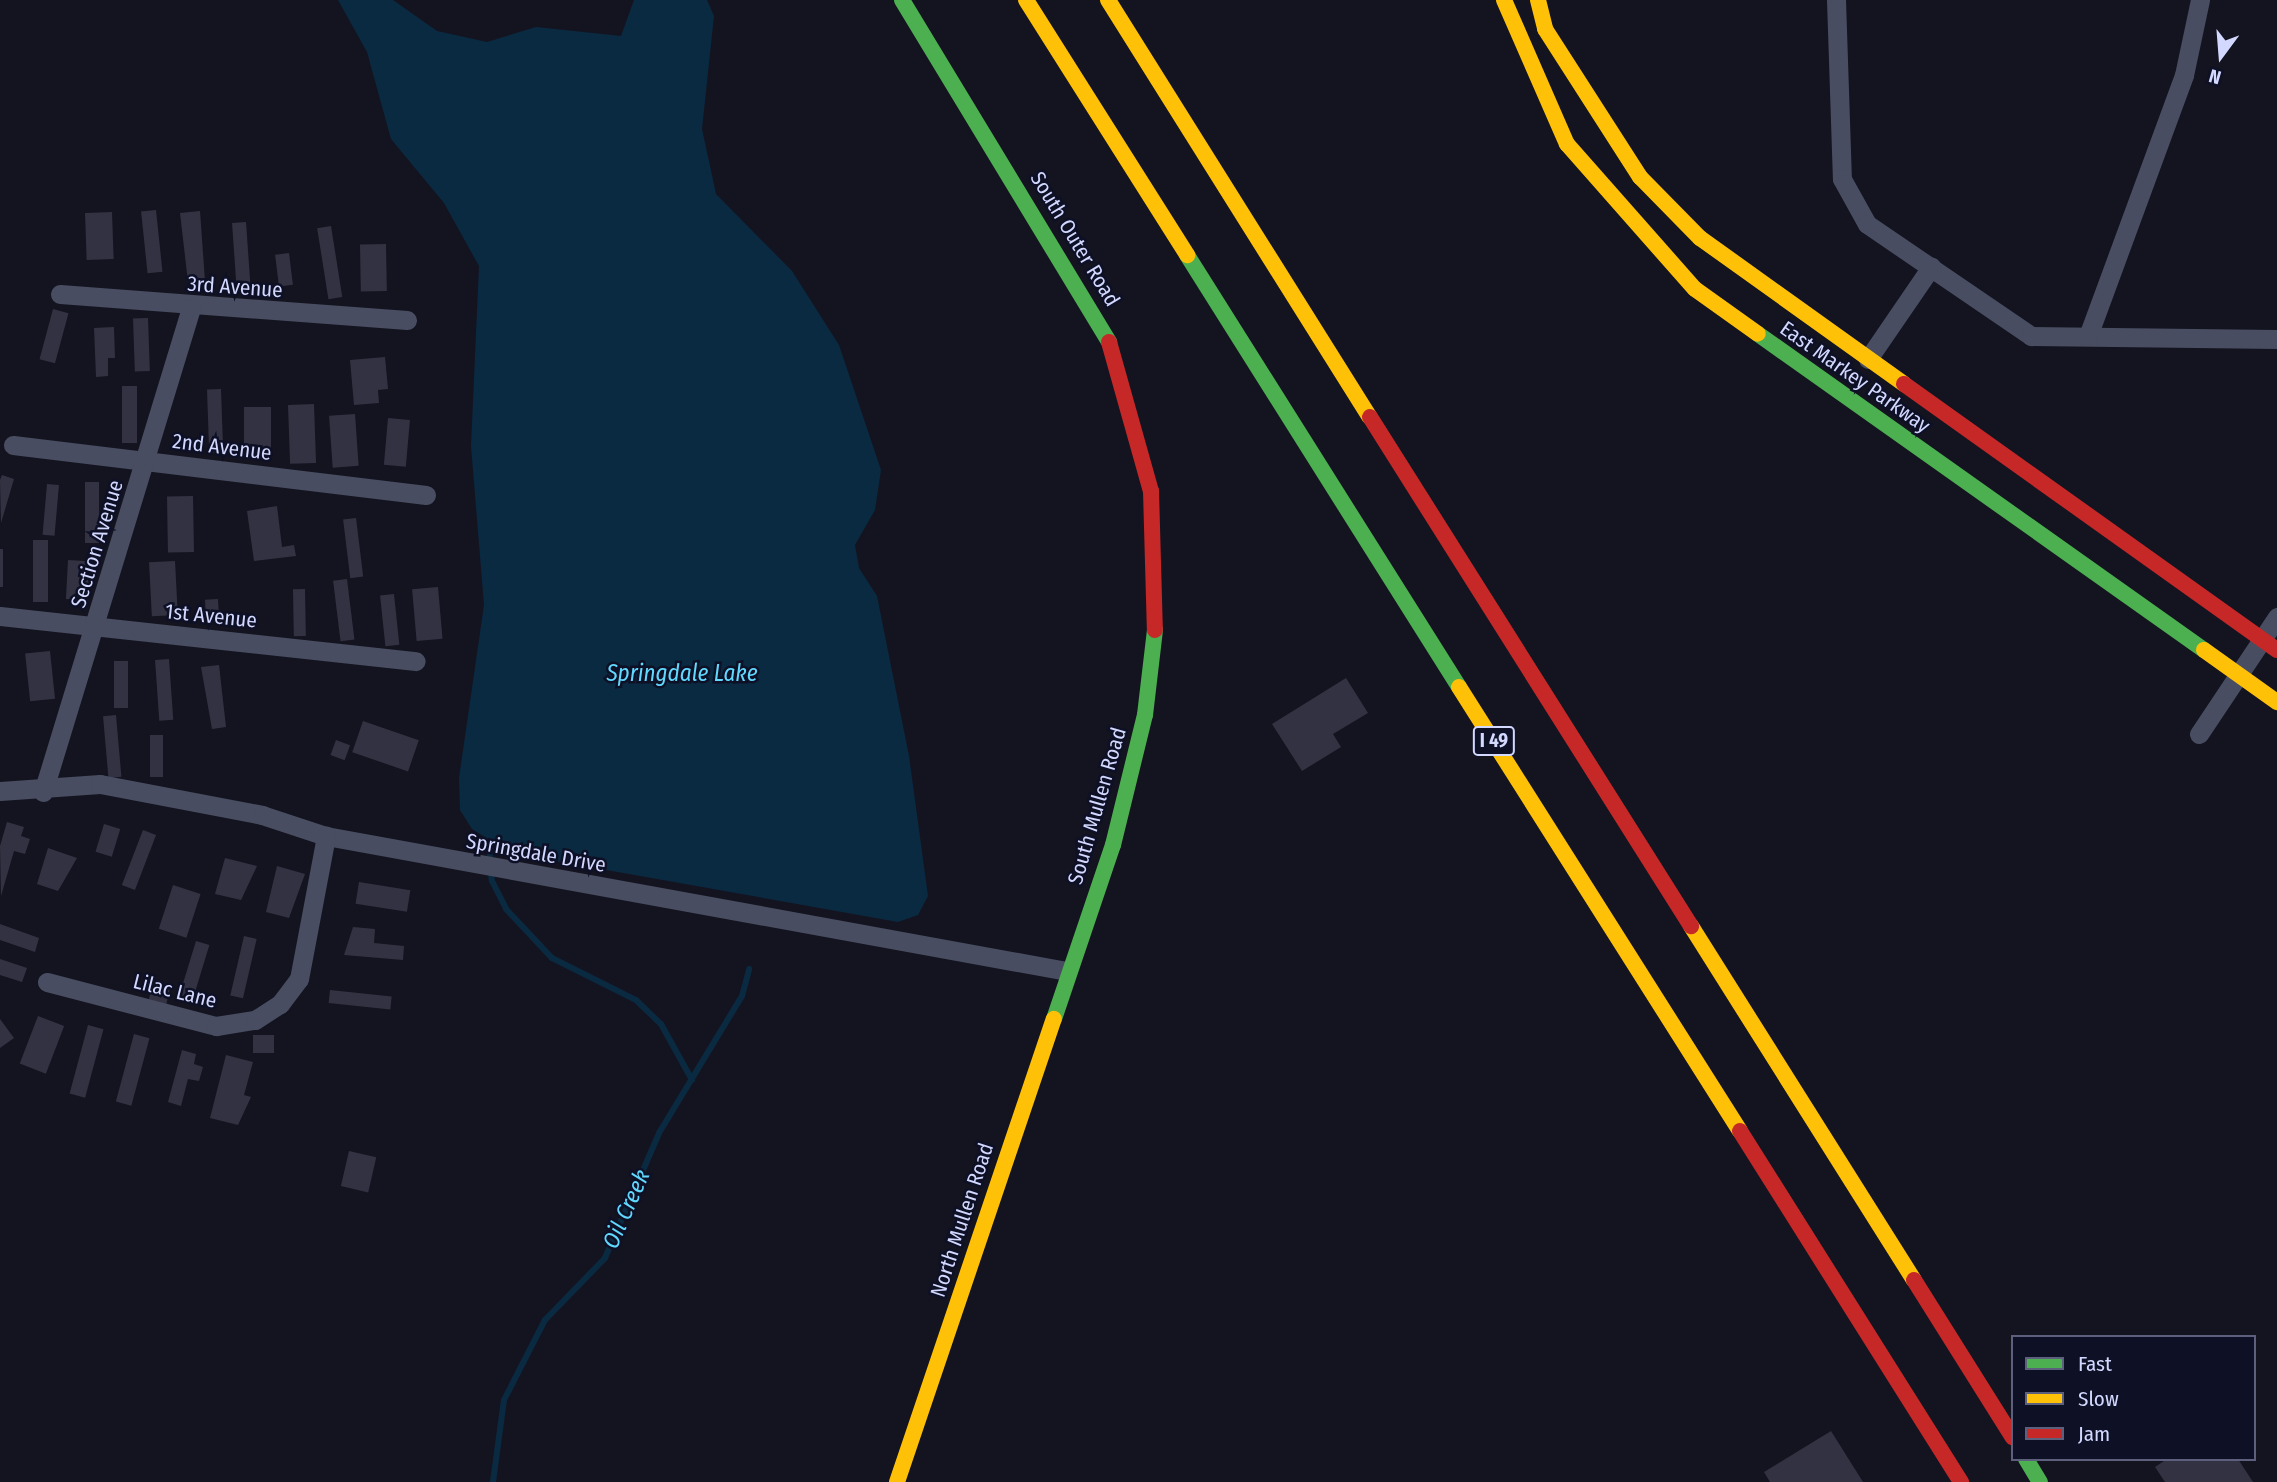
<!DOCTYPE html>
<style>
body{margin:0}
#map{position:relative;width:2277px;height:1482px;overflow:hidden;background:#141420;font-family:"Fira Sans Condensed",sans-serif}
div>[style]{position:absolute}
.water>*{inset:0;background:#0a2a42}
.stream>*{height:6px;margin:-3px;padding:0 3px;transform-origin:3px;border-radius:3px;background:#0a2a42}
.building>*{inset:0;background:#323242;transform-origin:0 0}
.street>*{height:19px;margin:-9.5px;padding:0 9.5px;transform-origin:9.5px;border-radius:9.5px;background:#484d61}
.fast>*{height:16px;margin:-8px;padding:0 8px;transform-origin:8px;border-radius:8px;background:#4caf50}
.slow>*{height:16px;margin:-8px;padding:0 8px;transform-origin:8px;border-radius:8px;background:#ffc107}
.jam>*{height:16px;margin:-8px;padding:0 8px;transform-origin:8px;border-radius:8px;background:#c62828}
span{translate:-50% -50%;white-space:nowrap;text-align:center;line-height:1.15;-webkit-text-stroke:5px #0e1026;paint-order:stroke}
.shield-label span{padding:2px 5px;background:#0e1026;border:2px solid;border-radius:5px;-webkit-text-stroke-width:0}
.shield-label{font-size:19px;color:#d3d8ff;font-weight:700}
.street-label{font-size:21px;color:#d3d8ff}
.water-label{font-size:23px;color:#61d9ff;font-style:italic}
.legend{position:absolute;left:2011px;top:1335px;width:245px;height:126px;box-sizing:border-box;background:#0e1026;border:2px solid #5d607d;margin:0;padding:9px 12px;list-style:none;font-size:21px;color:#d3d8ff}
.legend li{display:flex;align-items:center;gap:14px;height:35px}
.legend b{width:35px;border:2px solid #5d607d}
.north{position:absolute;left:2186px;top:21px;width:70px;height:70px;-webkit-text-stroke:5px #0e1026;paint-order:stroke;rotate:196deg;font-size:19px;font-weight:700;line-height:28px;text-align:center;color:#d3d8ff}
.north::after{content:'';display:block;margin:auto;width:24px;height:32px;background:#d3d8ff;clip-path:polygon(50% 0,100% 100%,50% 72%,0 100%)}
</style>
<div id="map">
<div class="water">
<div style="clip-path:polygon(338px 0,393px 0,437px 31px,487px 42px,536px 27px,621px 36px,634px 0,707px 0,714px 16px,702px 129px,716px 194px,792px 271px,839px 345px,881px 470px,875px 510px,855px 545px,859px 568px,877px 596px,909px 756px,928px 896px,918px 915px,898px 922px,511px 853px,472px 829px,460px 810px,459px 778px,484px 605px,471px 446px,479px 266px,444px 203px,391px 139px,367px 52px)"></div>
</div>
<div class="stream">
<div style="left:489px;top:842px;width:39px;rotate:86deg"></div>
<div style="left:492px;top:881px;width:31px;rotate:63deg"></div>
<div style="left:506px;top:909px;width:67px;rotate:46.8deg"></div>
<div style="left:552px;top:958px;width:94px;rotate:26.6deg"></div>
<div style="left:636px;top:1000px;width:35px;rotate:44deg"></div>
<div style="left:661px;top:1024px;width:64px;rotate:61deg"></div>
<div style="left:493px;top:1482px;width:83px;rotate:-82.4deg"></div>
<div style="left:504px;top:1400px;width:90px;rotate:-62.9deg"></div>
<div style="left:545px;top:1320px;width:86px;rotate:-45.9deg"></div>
<div style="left:605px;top:1258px;width:136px;rotate:-66.6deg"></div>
<div style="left:659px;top:1133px;width:160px;rotate:-58.8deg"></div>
<div style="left:742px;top:996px;width:28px;rotate:-75deg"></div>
</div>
<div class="building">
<div style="left:156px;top:210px;width:62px;height:15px;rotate:84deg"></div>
<div style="clip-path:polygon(200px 211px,205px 281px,188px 282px,180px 213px)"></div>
<div style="left:112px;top:212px;width:47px;height:27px;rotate:88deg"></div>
<div style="left:246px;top:222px;width:61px;height:14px;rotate:86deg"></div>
<div style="left:331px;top:226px;width:72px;height:14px;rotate:81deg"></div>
<div style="left:386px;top:244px;width:47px;height:26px;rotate:89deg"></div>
<div style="left:289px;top:253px;width:32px;height:14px;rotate:83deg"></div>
<div style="left:53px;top:309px;width:16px;height:52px;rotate:15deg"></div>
<div style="left:148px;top:318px;width:53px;height:15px;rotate:88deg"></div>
<div style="clip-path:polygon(114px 327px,115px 358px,108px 358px,108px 376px,96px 377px,94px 328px)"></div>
<div style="clip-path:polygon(385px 357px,388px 389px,378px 390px,379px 403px,354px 405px,350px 360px)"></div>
<div style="left:122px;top:386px;width:15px;height:57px"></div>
<div style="left:221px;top:389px;width:63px;height:14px;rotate:88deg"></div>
<div style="left:314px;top:404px;width:59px;height:26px;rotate:88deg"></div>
<div style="left:244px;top:407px;width:27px;height:49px"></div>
<div style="left:355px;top:414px;width:52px;height:26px;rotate:86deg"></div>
<div style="left:388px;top:418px;width:22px;height:47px;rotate:5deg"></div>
<div style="clip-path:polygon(2px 475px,14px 479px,1px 523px,0 480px)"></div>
<div style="left:85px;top:482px;width:14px;height:61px"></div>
<div style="left:47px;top:484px;width:12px;height:51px;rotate:5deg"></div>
<div style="left:193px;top:496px;width:56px;height:26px;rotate:89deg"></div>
<div style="clip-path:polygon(277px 506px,282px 547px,294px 545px,296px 556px,254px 561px,247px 511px)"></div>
<div style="left:356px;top:518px;width:59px;height:13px;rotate:83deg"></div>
<div style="left:33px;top:540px;width:15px;height:62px"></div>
<div style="left:0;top:549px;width:3px;height:38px"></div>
<div style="left:68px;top:560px;width:22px;height:39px;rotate:3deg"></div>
<div style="left:175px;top:561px;width:54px;height:26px;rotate:87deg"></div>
<div style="left:347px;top:579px;width:61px;height:14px;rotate:83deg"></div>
<div style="left:438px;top:587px;width:52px;height:26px;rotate:85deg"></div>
<div style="left:305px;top:589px;width:47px;height:12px;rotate:89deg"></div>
<div style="left:394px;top:594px;width:51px;height:14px;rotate:84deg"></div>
<div style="left:218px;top:599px;width:19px;height:13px;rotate:87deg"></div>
<div style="left:50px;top:651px;width:48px;height:25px;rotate:84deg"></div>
<div style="left:169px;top:659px;width:61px;height:14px;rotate:86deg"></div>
<div style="left:114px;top:661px;width:14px;height:47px"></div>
<div style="clip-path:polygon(219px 665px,226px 727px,212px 729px,201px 667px)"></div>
<div style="clip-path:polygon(1346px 678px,1368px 713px,1333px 734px,1341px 747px,1302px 771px,1272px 724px)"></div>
<div style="left:116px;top:715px;width:62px;height:13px;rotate:85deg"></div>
<div style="left:363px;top:721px;width:59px;height:33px;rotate:19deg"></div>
<div style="left:150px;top:735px;width:13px;height:42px"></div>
<div style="left:336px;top:740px;width:15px;height:16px;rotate:20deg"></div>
<div style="clip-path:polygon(7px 822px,24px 827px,21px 836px,30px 839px,25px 854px,14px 851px,1px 896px,0 846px)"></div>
<div style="left:104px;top:824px;width:17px;height:29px;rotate:17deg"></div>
<div style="left:143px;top:830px;width:14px;height:59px;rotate:21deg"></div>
<div style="clip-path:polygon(48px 848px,77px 858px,58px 891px,37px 884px)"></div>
<div style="clip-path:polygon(225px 858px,257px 866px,241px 900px,215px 894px)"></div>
<div style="clip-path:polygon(277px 866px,305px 874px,289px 918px,266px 912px)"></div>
<div style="left:359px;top:882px;width:52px;height:22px;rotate:9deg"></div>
<div style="left:173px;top:885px;width:29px;height:46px;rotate:18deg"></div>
<div style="clip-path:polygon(0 924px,39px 938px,35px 952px,0 940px)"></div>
<div style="clip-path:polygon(353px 927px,375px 929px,374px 943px,404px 946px,403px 960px,344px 955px)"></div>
<div style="left:244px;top:936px;width:13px;height:61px;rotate:13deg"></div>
<div style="left:196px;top:941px;width:14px;height:61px;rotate:17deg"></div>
<div style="clip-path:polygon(0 959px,27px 968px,22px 982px,0 975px)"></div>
<div style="left:152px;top:986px;width:18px;height:15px;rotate:13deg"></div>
<div style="left:330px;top:990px;width:62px;height:13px;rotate:6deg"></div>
<div style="left:38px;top:1016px;width:28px;height:51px;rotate:21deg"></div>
<div style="clip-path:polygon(0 1019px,14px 1038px,0 1048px)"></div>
<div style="left:88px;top:1025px;width:16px;height:71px;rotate:15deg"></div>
<div style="left:134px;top:1034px;width:16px;height:70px;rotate:15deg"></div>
<div style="left:253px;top:1035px;width:21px;height:18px"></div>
<div style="clip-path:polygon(182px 1050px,196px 1054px,194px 1064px,203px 1067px,199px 1081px,188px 1079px,181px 1106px,168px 1102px)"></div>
<div style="clip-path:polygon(226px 1055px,253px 1062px,244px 1095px,251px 1097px,238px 1125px,210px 1118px)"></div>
<div style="left:349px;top:1151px;width:28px;height:36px;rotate:13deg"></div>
<div style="clip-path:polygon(1831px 1431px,1863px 1482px,1770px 1482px,1764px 1472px)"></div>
<div style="clip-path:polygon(2167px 1459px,2238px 1459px,2253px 1482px,2165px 1482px,2155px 1467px)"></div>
</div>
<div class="street">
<div style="left:1836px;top:0;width:179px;rotate:88.1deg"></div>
<div style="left:1842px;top:179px;width:51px;rotate:60.9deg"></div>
<div style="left:1867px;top:224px;width:199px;rotate:34.3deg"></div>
<div style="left:2031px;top:336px;width:246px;rotate:0.7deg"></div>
<div style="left:60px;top:294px;width:348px;rotate:4.3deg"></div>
<div style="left:2088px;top:336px;width:278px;rotate:-69.8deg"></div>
<div style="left:2184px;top:75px;width:77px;rotate:-78deg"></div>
<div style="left:1868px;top:359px;width:112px;rotate:-55.6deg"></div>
<div style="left:13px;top:445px;width:416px;rotate:6.9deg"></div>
<div style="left:0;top:616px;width:418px;rotate:6.2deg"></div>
<div style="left:2199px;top:734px;width:141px;rotate:-56.3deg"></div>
<div style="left:0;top:791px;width:100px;rotate:-4deg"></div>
<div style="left:100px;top:784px;width:165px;rotate:10.8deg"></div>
<div style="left:262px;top:815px;width:67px;rotate:18.2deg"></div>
<div style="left:326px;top:836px;width:753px;rotate:10.33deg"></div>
<div style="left:43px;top:792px;width:506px;rotate:-73deg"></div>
<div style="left:47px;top:982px;width:175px;rotate:14.6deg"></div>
<div style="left:216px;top:1026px;width:39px;rotate:-9deg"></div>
<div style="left:255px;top:1020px;width:30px;rotate:-33deg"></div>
<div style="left:280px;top:1004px;width:31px;rotate:-53deg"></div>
<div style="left:299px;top:979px;width:146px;rotate:-79.3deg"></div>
</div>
<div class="fast">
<div style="left:902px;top:0;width:400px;rotate:58.8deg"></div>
<div style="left:1187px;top:255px;width:510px;rotate:57.8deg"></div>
<div style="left:1758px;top:334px;width:547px;rotate:35.32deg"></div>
<div style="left:1054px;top:1019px;width:184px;rotate:-71.3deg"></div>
<div style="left:1113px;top:845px;width:134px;rotate:-76.2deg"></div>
<div style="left:1145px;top:715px;width:86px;rotate:-83.3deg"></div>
<div style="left:2026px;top:1459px;width:27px;rotate:59deg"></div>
</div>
<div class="slow">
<div style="left:1026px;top:0;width:302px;rotate:57.7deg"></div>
<div style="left:1108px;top:0;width:492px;rotate:57.9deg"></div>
<div style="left:1504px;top:0;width:157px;rotate:66.4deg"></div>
<div style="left:1567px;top:144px;width:193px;rotate:48.6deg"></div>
<div style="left:1695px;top:289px;width:77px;rotate:35.5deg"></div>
<div style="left:1538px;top:0;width:30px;rotate:76deg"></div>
<div style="left:1545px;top:29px;width:176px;rotate:57.3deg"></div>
<div style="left:1640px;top:177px;width:86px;rotate:45.5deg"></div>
<div style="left:1700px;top:238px;width:251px;rotate:35.6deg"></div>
<div style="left:2204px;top:650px;width:90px;rotate:35.5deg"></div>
<div style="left:1459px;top:687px;width:525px;rotate:57.67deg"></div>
<div style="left:1691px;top:926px;width:418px;rotate:57.8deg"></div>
<div style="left:897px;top:1482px;width:489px;rotate:-71.3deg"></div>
</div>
<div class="jam">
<div style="left:1109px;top:342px;width:155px;rotate:74.3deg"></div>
<div style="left:1151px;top:491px;width:139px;rotate:88.4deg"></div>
<div style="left:1904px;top:384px;width:458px;rotate:35.5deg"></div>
<div style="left:1370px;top:417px;width:602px;rotate:57.76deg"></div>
<div style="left:1740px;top:1131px;width:415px;rotate:57.8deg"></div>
<div style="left:1914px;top:1280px;width:186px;rotate:57.9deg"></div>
</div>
<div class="shield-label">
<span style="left:1494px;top:741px">I 49</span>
</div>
<div class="street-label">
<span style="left:1075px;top:239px;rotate:59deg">South Outer Road</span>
<span style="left:235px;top:287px;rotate:4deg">3rd Avenue</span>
<span style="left:1855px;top:377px;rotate:35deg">East Markey Parkway</span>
<span style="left:222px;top:447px;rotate:7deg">2nd Avenue</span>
<span style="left:97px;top:544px;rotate:-73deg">Section Avenue</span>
<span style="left:211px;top:616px;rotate:6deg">1st Avenue</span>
<span style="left:1097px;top:806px;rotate:-74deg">South Mullen Road</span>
<span style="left:536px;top:853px;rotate:10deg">Springdale Drive</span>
<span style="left:175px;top:991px;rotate:14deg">Lilac Lane</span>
<span style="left:962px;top:1220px;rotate:-72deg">North Mullen Road</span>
</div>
<div class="water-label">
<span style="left:682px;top:673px">Springdale Lake</span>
<span style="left:626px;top:1209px;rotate:-66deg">Oil Creek</span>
</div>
<ul class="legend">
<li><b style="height:9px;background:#4caf50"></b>Fast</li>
<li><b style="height:9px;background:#ffc107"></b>Slow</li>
<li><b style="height:9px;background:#c62828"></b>Jam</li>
</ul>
<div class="north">N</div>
</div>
